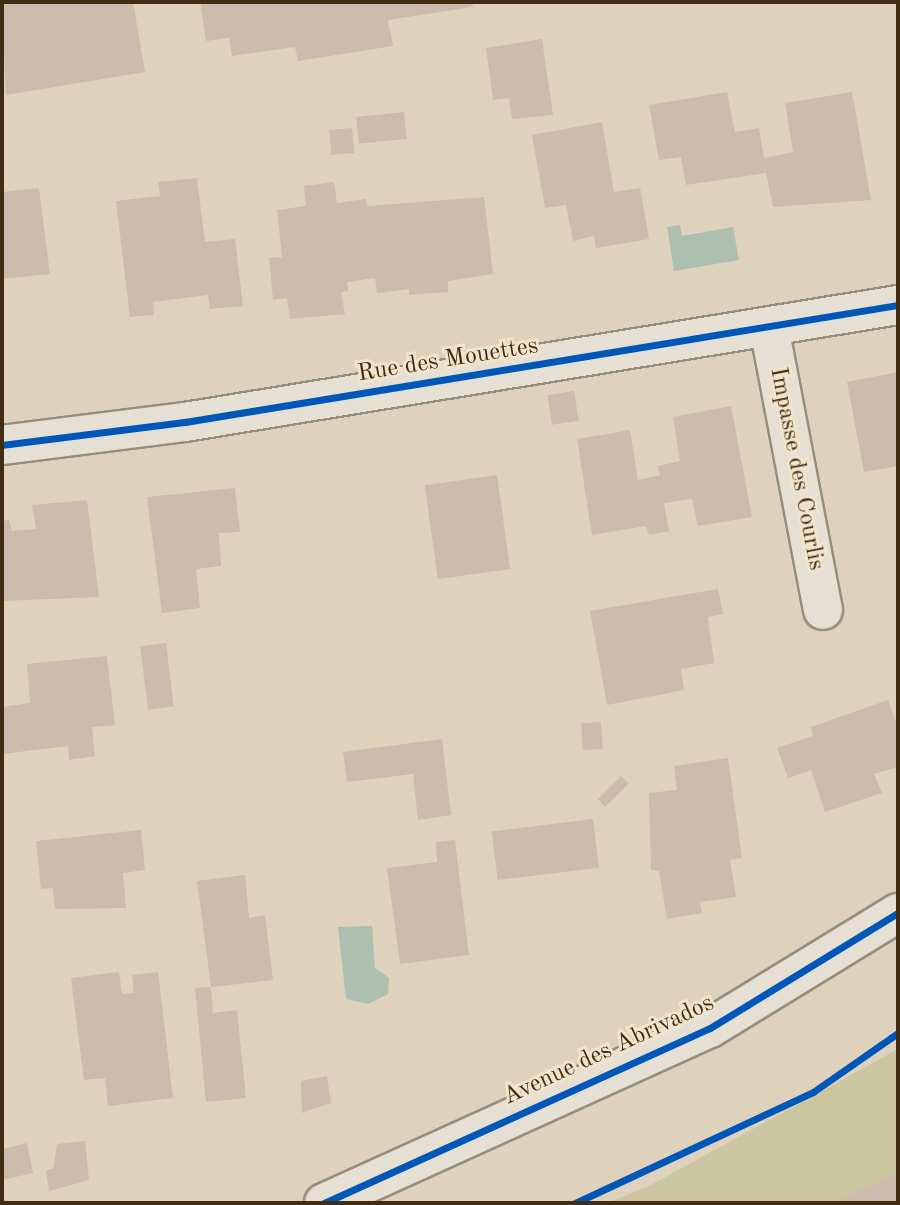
<!DOCTYPE html>
<style>
body{margin:0}
#map{position:relative;width:900px;height:1205px;overflow:hidden;background:#ded2bd;font-family:"Old Standard TT",serif}
div>[style]{position:absolute}
.green>*{inset:0;background:#cbc6a0}
.water>*{inset:0;background:#adc0af}
.building>*{inset:0;background:#cdbbad;transform-origin:0 0}
.roads{filter:drop-shadow(2px 0 #968d7e) drop-shadow(-2px 0 #968d7e) drop-shadow(0 2px #968d7e) drop-shadow(0 -2px #968d7e)}
.minor>*{height:38px;margin:-19px;padding:0 19px;transform-origin:19px;border-radius:19px;background:#e5dfd4}
.cycleway>*{height:7px;margin:-3.5px;padding:0 3.5px;transform-origin:3.5px;border-radius:3.5px;background:#0057b8}
span{translate:-50% -50%;white-space:nowrap;text-align:center;line-height:1.15;-webkit-text-stroke:6px #f2e4cc;paint-order:stroke}
.street-label{font-size:24px;color:#422c14}
.frame{position:absolute;inset:0;border:4px solid #422c14;pointer-events:none}
</style>
<div id="map">
<div class="green">
<div style="clip-path:polygon(898px 1049px,898px 1203px,608px 1203px,651px 1185px)"></div>
</div>
<div class="water">
<div style="clip-path:polygon(680px 225px,682px 236px,733px 227px,739px 260px,674px 271px,667px 227px)"></div>
<div style="clip-path:polygon(372px 926px,375px 968px,389px 978px,388px 994px,368px 1004px,346px 999px,338px 927px)"></div>
</div>
<div class="building">
<div style="clip-path:polygon(133px 2px,145px 72px,6px 95px,2px 3px)"></div>
<div style="clip-path:polygon(200px 2px,472px 2px,473px 7px,388px 20px,393px 46px,298px 61px,295px 47px,232px 56px,229px 38px,206px 41px)"></div>
<div style="clip-path:polygon(542px 39px,553px 115px,512px 119px,509px 98px,493px 100px,486px 48px)"></div>
<div style="clip-path:polygon(727px 92px,735px 132px,759px 128px,764px 158px,793px 152px,785px 103px,852px 92px,871px 200px,773px 207px,766px 173px,686px 185px,681px 157px,659px 160px,649px 105px)"></div>
<div style="left:404px;top:112px;width:27px;height:48px;rotate:84deg"></div>
<div style="clip-path:polygon(602px 122px,614px 192px,640px 188px,649px 239px,596px 248px,594px 236px,573px 241px,566px 205px,545px 208px,532px 135px)"></div>
<div style="left:352px;top:128px;width:25px;height:23px;rotate:85deg"></div>
<div style="clip-path:polygon(197px 178px,205px 242px,235px 239px,243px 306px,210px 309px,208px 295px,153px 302px,154px 315px,130px 317px,116px 201px,160px 196px,158px 182px)"></div>
<div style="clip-path:polygon(334px 182px,337px 203px,366px 199px,367px 206px,484px 197px,493px 274px,448px 281px,448px 292px,409px 295px,409px 289px,377px 293px,375px 278px,347px 282px,348px 291px,341px 292px,345px 314px,290px 319px,287px 298px,273px 300px,269px 258px,282px 257px,277px 210px,306px 206px,304px 186px)"></div>
<div style="clip-path:polygon(39px 188px,50px 274px,2px 279px,2px 192px)"></div>
<div style="clip-path:polygon(898px 372px,898px 466px,864px 472px,847px 382px)"></div>
<div style="left:574px;top:391px;width:30px;height:27px;rotate:81deg"></div>
<div style="clip-path:polygon(731px 406px,752px 517px,698px 526px,692px 499px,664px 503px,669px 531px,649px 535px,646px 526px,592px 535px,577px 439px,630px 430px,638px 480px,660px 475px,658px 466px,680px 461px,673px 417px)"></div>
<div style="left:497px;top:475px;width:95px;height:73px;rotate:82deg"></div>
<div style="clip-path:polygon(235px 488px,240px 532px,219px 533px,221px 566px,196px 569px,200px 608px,162px 613px,147px 497px)"></div>
<div style="clip-path:polygon(87px 500px,99px 597px,2px 601px,2px 521px,9px 520px,12px 531px,36px 529px,32px 505px)"></div>
<div style="clip-path:polygon(718px 589px,723px 614px,708px 617px,714px 663px,681px 669px,684px 690px,607px 705px,590px 611px)"></div>
<div style="left:166px;top:643px;width:64px;height:26px;rotate:83deg"></div>
<div style="clip-path:polygon(107px 656px,115px 725px,92px 727px,95px 756px,69px 760px,68px 746px,2px 754px,2px 707px,30px 703px,27px 664px)"></div>
<div style="clip-path:polygon(888px 700px,898px 728px,898px 767px,874px 774px,882px 793px,825px 812px,811px 770px,788px 778px,777px 748px,813px 736px,811px 727px)"></div>
<div style="left:601px;top:722px;width:27px;height:20px;rotate:86deg"></div>
<div style="clip-path:polygon(442px 739px,451px 815px,418px 820px,413px 774px,347px 782px,343px 752px)"></div>
<div style="clip-path:polygon(728px 758px,742px 858px,730px 860px,736px 897px,700px 902px,702px 913px,667px 919px,659px 871px,651px 870px,649px 793px,677px 790px,674px 766px)"></div>
<div style="left:621px;top:776px;width:11px;height:33px;rotate:45deg"></div>
<div style="left:593px;top:819px;width:49px;height:102px;rotate:83deg"></div>
<div style="clip-path:polygon(141px 830px,145px 870px,123px 873px,126px 908px,55px 909px,53px 888px,41px 889px,36px 841px)"></div>
<div style="clip-path:polygon(455px 840px,469px 955px,400px 964px,387px 868px,437px 862px,436px 842px)"></div>
<div style="clip-path:polygon(245px 875px,249px 918px,265px 915px,273px 980px,211px 987px,197px 881px)"></div>
<div style="clip-path:polygon(119px 972px,122px 994px,134px 993px,132px 975px,158px 972px,173px 1098px,108px 1106px,105px 1078px,84px 1080px,71px 978px)"></div>
<div style="clip-path:polygon(211px 987px,213px 1013px,237px 1010px,246px 1098px,206px 1102px,195px 988px)"></div>
<div style="clip-path:polygon(327px 1076px,331px 1103px,302px 1113px,301px 1081px)"></div>
<div style="clip-path:polygon(85px 1141px,89px 1180px,49px 1191px,46px 1170px,53px 1169px,57px 1144px)"></div>
<div style="clip-path:polygon(27px 1143px,33px 1173px,2px 1180px,2px 1149px)"></div>
<div style="clip-path:polygon(898px 1173px,898px 1203px,835px 1203px)"></div>
</div>
<div class="roads">
<div class="minor">
<div style="left:769px;top:327px;width:288px;rotate:79.2deg"></div>
<div style="left:2px;top:445px;width:184px;rotate:-7.2deg"></div>
<div style="left:185px;top:422px;width:723px;rotate:-9.32deg"></div>
<div style="left:324px;top:1203px;width:424px;rotate:-24.4deg"></div>
<div style="left:710px;top:1028px;width:220px;rotate:-31.5deg"></div>
</div>
</div>
<div class="cycleway">
<div style="left:2px;top:445px;width:184px;rotate:-7.2deg"></div>
<div style="left:185px;top:422px;width:723px;rotate:-9.32deg"></div>
<div style="left:324px;top:1203px;width:424px;rotate:-24.4deg"></div>
<div style="left:710px;top:1028px;width:220px;rotate:-31.5deg"></div>
<div style="left:575px;top:1203px;width:263px;rotate:-25deg"></div>
<div style="left:813px;top:1092px;width:103px;rotate:-34.8deg"></div>
</div>
<div class="street-label">
<span style="left:448px;top:361px;rotate:-9deg">Rue des Mouettes</span>
<span style="left:796px;top:469px;rotate:79deg">Impasse des Courlis</span>
<span style="left:609px;top:1051px;rotate:-25deg">Avenue des Abrivados</span>
</div>
<div class="frame"></div>
</div>
